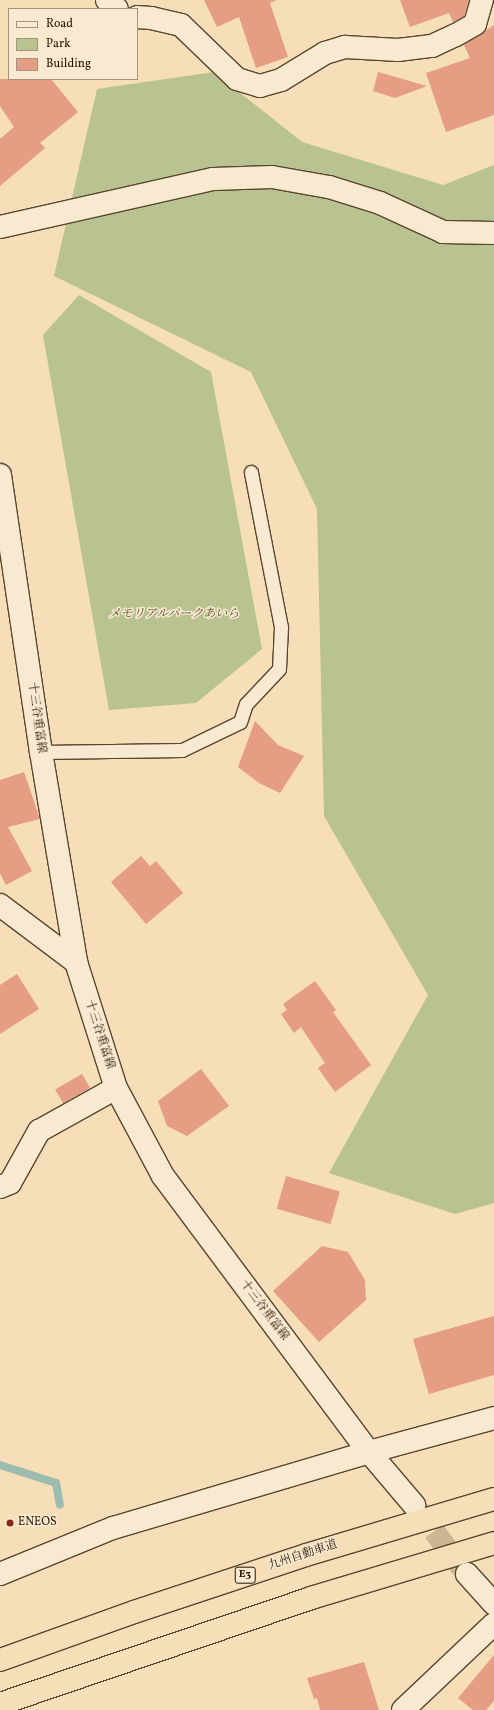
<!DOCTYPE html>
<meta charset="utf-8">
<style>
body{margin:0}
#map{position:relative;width:494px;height:1710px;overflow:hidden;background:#f5deb8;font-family:Vollkorn,"Noto Serif JP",serif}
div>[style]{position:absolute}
.green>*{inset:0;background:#b9c291}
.stream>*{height:8px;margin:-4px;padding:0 4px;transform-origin:4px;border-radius:4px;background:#9cbcaf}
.building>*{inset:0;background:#e59d84;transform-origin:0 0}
.secondary-tunnel>*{height:22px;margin-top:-11px;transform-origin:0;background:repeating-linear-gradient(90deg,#ccb593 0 22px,transparent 0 33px)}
.roads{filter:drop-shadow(1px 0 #5a462f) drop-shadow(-1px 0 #5a462f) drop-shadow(0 1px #5a462f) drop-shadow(0 -1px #5a462f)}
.service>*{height:13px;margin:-6.5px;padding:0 6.5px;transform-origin:6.5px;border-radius:6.5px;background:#f8ead1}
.minor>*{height:22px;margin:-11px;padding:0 11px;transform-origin:11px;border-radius:11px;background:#f8ead1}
.tertiary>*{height:22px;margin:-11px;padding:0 11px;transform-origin:11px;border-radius:11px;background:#f8ead1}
.secondary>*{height:22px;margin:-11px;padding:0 11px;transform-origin:11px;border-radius:11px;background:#f8ead1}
.motorway>*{height:22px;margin:-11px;padding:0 11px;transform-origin:11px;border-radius:11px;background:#f5deb8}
.dots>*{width:11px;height:11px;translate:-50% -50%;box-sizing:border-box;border:2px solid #f8ead1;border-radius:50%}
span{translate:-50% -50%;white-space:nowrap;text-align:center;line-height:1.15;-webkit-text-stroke:3px #f8ead1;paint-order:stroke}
.shield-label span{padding:1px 3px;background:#f8ead1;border:1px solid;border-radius:3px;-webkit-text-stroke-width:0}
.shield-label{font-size:11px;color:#261301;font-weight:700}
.park-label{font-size:12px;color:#595033;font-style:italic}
.street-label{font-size:12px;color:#261301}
.poi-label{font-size:12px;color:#261301}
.left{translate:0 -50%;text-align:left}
.legend{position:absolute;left:8px;top:8px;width:130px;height:72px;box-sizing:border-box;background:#f8ead1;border:1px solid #a4947e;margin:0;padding:5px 7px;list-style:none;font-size:12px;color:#261301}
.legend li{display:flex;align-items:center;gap:8px;height:20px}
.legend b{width:20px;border:1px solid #a4947e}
</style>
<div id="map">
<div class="green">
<div style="clip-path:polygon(214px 72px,302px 142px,443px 185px,494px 165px,494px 1203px,455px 1214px,329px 1173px,428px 995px,324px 816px,317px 509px,251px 372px,54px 276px,97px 89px)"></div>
<div style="clip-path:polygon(79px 295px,211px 372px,262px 649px,196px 703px,109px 710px,43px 335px)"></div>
</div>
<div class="stream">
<div style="left:0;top:1465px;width:59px;rotate:17.8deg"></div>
<div style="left:56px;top:1483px;width:22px;rotate:80deg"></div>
</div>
<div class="building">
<div style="clip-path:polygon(204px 0,277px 0,270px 3px,288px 57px,256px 68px,239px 17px,217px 27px)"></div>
<div style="clip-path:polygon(400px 0,469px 0,464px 16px,453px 22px,449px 13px,410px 27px)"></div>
<div style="clip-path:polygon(494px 25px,494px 115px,446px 132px,426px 73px,470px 58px,464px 45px)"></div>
<div style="clip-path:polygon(378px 72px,427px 86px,395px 98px,373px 91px)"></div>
<div style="clip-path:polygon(0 79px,51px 79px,78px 112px,40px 143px,45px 148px,0 186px,0 139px,14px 127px,0 106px)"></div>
<div style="clip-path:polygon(255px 721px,278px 745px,304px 756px,280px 793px,259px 783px,238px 767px)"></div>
<div style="clip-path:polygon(24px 772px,40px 819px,8px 827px,32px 871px,6px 885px,0 873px,0 780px)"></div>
<div style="clip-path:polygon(141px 856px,150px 866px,156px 861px,183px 893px,146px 924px,111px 882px)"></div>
<div style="clip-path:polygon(17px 974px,39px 1009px,0 1034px,0 985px)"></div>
<div style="clip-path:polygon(315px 981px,336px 1010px,333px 1012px,371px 1065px,335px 1092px,318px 1068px,325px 1063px,301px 1027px,294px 1033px,281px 1014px,287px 1010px,283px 1004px)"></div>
<div style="clip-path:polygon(201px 1069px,229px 1106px,187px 1136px,167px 1126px,158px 1101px)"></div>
<div style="left:82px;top:1074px;width:16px;height:31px;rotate:60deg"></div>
<div style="left:286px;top:1176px;width:56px;height:34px;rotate:16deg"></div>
<div style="clip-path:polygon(322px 1246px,348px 1252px,365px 1280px,366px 1300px,319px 1342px,273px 1291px)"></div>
<div style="clip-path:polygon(494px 1316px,494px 1375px,429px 1394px,413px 1339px)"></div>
<div style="clip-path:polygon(494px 1655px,494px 1701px,486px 1710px,473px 1710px,458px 1698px)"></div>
<div style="clip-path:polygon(364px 1662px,379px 1710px,320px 1710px,317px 1698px,314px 1699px,307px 1678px)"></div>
</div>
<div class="secondary-tunnel">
<div style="left:414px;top:1505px;width:81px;rotate:52.6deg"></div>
</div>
<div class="roads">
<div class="service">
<div style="left:41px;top:752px;width:141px;rotate:-0.8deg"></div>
<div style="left:182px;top:750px;width:64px;rotate:-25.8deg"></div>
<div style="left:240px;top:722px;width:19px;rotate:-72deg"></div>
<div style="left:246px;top:704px;width:48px;rotate:-46.7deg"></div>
<div style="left:279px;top:669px;width:42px;rotate:-87.3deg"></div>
<div style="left:281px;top:627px;width:158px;rotate:-101deg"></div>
</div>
<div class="minor">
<div style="left:107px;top:0;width:13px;rotate:42deg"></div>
<div style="left:137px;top:17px;width:14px;rotate:4deg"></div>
<div style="left:151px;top:18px;width:31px;rotate:13deg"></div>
<div style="left:181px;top:25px;width:78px;rotate:44deg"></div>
<div style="left:237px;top:79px;width:24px;rotate:17deg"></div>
<div style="left:260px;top:86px;width:22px;rotate:-16deg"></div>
<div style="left:281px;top:80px;width:52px;rotate:-31.5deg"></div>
<div style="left:325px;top:53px;width:21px;rotate:-17deg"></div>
<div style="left:345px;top:47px;width:53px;rotate:3.2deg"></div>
<div style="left:398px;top:50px;width:34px;rotate:-7deg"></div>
<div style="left:432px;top:46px;width:26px;rotate:-25deg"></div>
<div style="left:456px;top:35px;width:22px;rotate:-30deg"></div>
<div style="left:475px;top:24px;width:25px;rotate:-74deg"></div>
<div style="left:0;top:905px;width:95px;rotate:36.9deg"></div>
<div style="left:0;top:1187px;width:11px;rotate:-22deg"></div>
<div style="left:10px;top:1183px;width:60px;rotate:-60.9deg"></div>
<div style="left:39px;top:1131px;width:88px;rotate:-29.2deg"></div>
</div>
<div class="tertiary">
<div style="left:0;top:227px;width:218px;rotate:-12.7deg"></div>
<div style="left:213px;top:179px;width:59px;rotate:-1.9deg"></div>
<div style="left:272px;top:177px;width:58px;rotate:10deg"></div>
<div style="left:329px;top:187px;width:53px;rotate:17.4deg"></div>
<div style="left:380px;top:203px;width:69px;rotate:24.7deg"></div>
<div style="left:443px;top:232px;width:51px;rotate:1.1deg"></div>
<div style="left:0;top:1574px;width:122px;rotate:-22.2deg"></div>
<div style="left:113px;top:1528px;width:267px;rotate:-16.5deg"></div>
<div style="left:369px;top:1452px;width:130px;rotate:-15.2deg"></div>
<div style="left:403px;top:1710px;width:125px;rotate:-43.4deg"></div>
</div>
<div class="secondary">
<div style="left:0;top:475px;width:280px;rotate:81.6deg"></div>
<div style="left:41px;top:752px;width:213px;rotate:80.5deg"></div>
<div style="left:76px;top:962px;width:132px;rotate:72.4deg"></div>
<div style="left:116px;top:1088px;width:100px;rotate:61.9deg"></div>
<div style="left:163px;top:1176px;width:344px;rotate:53.3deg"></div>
<div style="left:369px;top:1452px;width:70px;rotate:49.7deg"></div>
<div style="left:467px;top:1574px;width:40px;rotate:48deg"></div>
</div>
<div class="motorway">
<div style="left:0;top:1660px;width:142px;rotate:-19.7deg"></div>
<div style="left:134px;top:1612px;width:181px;rotate:-18.3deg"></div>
<div style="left:306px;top:1555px;width:196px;rotate:-16.6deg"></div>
<div style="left:0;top:1704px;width:329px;rotate:-18.8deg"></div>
<div style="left:311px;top:1598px;width:191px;rotate:-16.7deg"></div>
</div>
</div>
<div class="dots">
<div style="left:10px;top:1523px;background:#8f2418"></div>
</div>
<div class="shield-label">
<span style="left:245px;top:1575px">E3</span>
</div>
<div class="park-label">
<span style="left:174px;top:615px">メモリアルパークあいら</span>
</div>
<div class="street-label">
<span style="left:36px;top:718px;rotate:82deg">十三谷重富線</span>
<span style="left:99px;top:1035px;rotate:72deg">十三谷重富線</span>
<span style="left:264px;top:1311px;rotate:53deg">十三谷重富線</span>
<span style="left:303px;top:1556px;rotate:-18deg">九州自動車道</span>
</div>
<div class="poi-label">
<span class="left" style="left:18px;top:1523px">ENEOS</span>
</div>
<ul class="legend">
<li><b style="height:5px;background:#f8ead1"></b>Road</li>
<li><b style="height:11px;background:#b9c291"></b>Park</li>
<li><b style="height:11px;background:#e59d84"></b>Building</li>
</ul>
</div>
